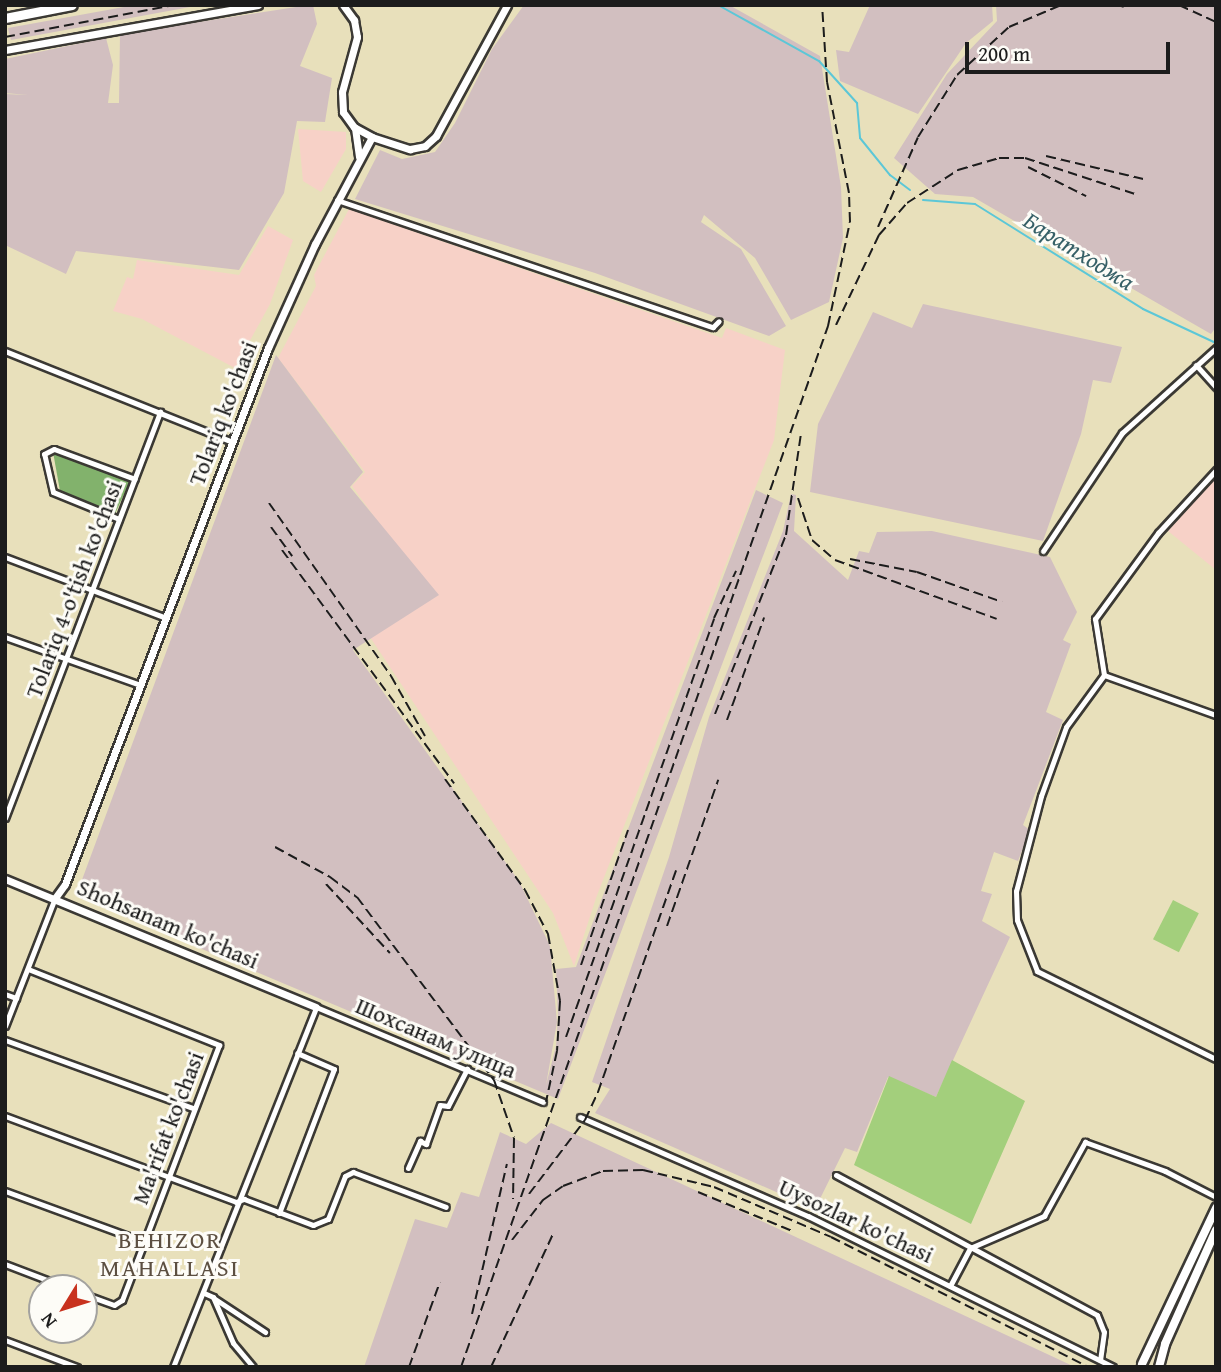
<!DOCTYPE html>
<meta charset="utf-8">
<style>
body{margin:0}
#map{position:relative;width:1221px;height:1372px;overflow:hidden;background:#e8e0bb;font-family:"Gentium Book Plus",serif}
div>[style]{position:absolute}
.built>*{inset:0;background:#f7d1c7}
.industrial>*{inset:0;background:#d2bfc0}
.green>*{inset:0;background:#a3cf7c;transform-origin:0 0}
.forest>*{inset:0;background:#82b26c}
.stream>*{height:2px;margin:-1px;padding:0 1px;transform-origin:1px;border-radius:1px;background:#5cc7d7}
.roads{filter:drop-shadow(2px 0 #3b3934) drop-shadow(-2px 0 #3b3934) drop-shadow(0 2px #3b3934) drop-shadow(0 -2px #3b3934)}
.minor>*{height:5px;margin:-2.5px;padding:0 2.5px;transform-origin:2.5px;border-radius:2.5px;background:#fff}
.tertiary>*{height:7px;margin:-3.5px;padding:0 3.5px;transform-origin:3.5px;border-radius:3.5px;background:#fff}
.secondary>*{height:8px;margin:-4px;padding:0 4px;transform-origin:4px;border-radius:4px;background:#fff}
.trunk>*{height:9px;margin:-4.5px;padding:0 4.5px;transform-origin:4.5px;border-radius:4.5px;background:#fff}
.rail>*{height:2px;margin-top:-1px;transform-origin:0;background:repeating-linear-gradient(90deg,#1c1c1c 0 10px,transparent 0 15px)}
span{translate:-50% -50%;white-space:nowrap;text-align:center;line-height:1.15;-webkit-text-stroke:6px #fdfcf7;paint-order:stroke}
.street-label{font-size:23px;color:#1c1c1c}
.water-label{font-size:24px;color:#366067;font-style:italic}
.neighbourhood-label{font-size:24px;color:#5c4f41;letter-spacing:2px}
.frame{position:absolute;inset:0;border:7px solid #1c1c1c;pointer-events:none}
.north{position:absolute;left:28px;top:1274px;width:70px;height:70px;box-sizing:border-box;background:#fdfcf7;border:2px solid #a3a29f;border-radius:50%;rotate:232deg;font-size:19px;font-weight:700;line-height:28px;text-align:center;color:#1c1c1c}
.north::after{content:'';display:block;margin:auto;width:24px;height:32px;background:#c8321e;clip-path:polygon(50% 0,100% 100%,50% 72%,0 100%)}
.scale{position:absolute;left:965px;top:42px;width:205px;height:32px;box-sizing:border-box;border:4px solid #1c1c1c;border-top:0;padding-left:9px;font-size:21px;line-height:24px;white-space:nowrap;color:#1c1c1c;-webkit-text-stroke:5px #fdfcf7;paint-order:stroke}
</style>
<div id="map">
<div class="built">
<div style="clip-path:polygon(298px 129px,346px 132px,346px 149px,321px 192px,303px 181px)"></div>
<div style="clip-path:polygon(349px 209px,722px 338px,726px 328px,785px 350px,774px 440px,596px 898px,574px 966px,553px 913px,370px 637px,427px 590px,352px 486px,365px 472px,278px 358px,316px 286px,314px 275px)"></div>
<div style="clip-path:polygon(268px 226px,293px 240px,270px 304px,235px 368px,142px 319px,113px 311px,127px 277px,133px 279px,137px 260px,239px 275px)"></div>
<div style="clip-path:polygon(1216px 477px,1216px 570px,1168px 531px)"></div>
</div>
<div class="industrial">
<div style="clip-path:polygon(135px 5px,201px 5px,11px 40px,9px 33px,8px 28px)"></div>
<div style="clip-path:polygon(309px 5px,313px 5px,317px 24px,300px 66px,332px 78px,325px 122px,297px 121px,284px 193px,239px 270px,76px 251px,66px 274px,5px 245px,5px 94px,28px 95px,5px 93px,5px 59px,106px 38px,113px 65px,108px 103px,119px 103px,120px 34px)"></div>
<div style="clip-path:polygon(524px 5px,729px 5px,820px 56px,841px 187px,843px 238px,829px 302px,791px 320px,755px 258px,704px 215px,701px 222px,741px 249px,786px 326px,769px 336px,595px 273px,355px 199px,380px 150px,402px 159px,435px 152px,455px 123px,492px 49px)"></div>
<div style="clip-path:polygon(870px 5px,992px 5px,993px 21px,966px 43px,918px 114px,840px 81px,836px 50px,849px 52px)"></div>
<div style="clip-path:polygon(996px 5px,1216px 5px,1216px 327px,1211px 334px,973px 197px,935px 194px,894px 158px,947px 74px,997px 21px)"></div>
<div style="clip-path:polygon(923px 304px,1122px 347px,1111px 383px,1093px 380px,1081px 434px,1043px 541px,810px 492px,818px 424px,873px 312px,912px 328px)"></div>
<div style="clip-path:polygon(276px 355px,363px 472px,350px 487px,439px 595px,353px 650px,519px 881px,550px 946px,557px 1022px,546px 1085px,556px 1046px,558px 1015px,556px 969px,576px 967px,756px 490px,783px 503px,558px 1099px,76px 896px)"></div>
<div style="clip-path:polygon(791px 494px,796px 495px,794px 531px,848px 580px,859px 551px,869px 553px,877px 532px,932px 531px,1050px 557px,1077px 612px,1063px 640px,1071px 644px,1046px 712px,1063px 720px,1023px 825px,1030px 830px,1018px 861px,994px 852px,981px 891px,992px 894px,982px 921px,1010px 937px,936px 1097px,888px 1077px,857px 1152px,845px 1148px,815px 1209px,595px 1113px,610px 1089px,592px 1082px,669px 857px,709px 717px,783px 531px)"></div>
<div style="clip-path:polygon(551px 1123px,1075px 1367px,364px 1367px,415px 1219px,447px 1228px,461px 1192px,479px 1197px,500px 1132px,526px 1144px)"></div>
</div>
<div class="green">
<div style="left:1173px;top:900px;width:29px;height:44px;rotate:27deg"></div>
<div style="clip-path:polygon(952px 1060px,1025px 1101px,971px 1224px,854px 1165px,889px 1076px,936px 1097px)"></div>
</div>
<div class="forest">
<div style="clip-path:polygon(53px 452px,130px 481px,115px 514px,60px 491px)"></div>
</div>
<div class="stream">
<div style="left:718px;top:5px;width:115px;rotate:29deg"></div>
<div style="left:819px;top:61px;width:57px;rotate:47.9deg"></div>
<div style="left:857px;top:103px;width:35px;rotate:85deg"></div>
<div style="left:860px;top:138px;width:48px;rotate:51deg"></div>
<div style="left:890px;top:175px;width:25px;rotate:37deg"></div>
<div style="left:923px;top:200px;width:52px;rotate:4.4deg"></div>
<div style="left:975px;top:204px;width:198px;rotate:32deg"></div>
<div style="left:1143px;top:309px;width:81px;rotate:25deg"></div>
</div>
<div class="roads">
<div class="minor">
<div style="left:337px;top:200px;width:397px;rotate:18.7deg"></div>
<div style="left:713px;top:327px;width:8px;rotate:-45deg"></div>
<div style="left:5px;top:351px;width:245px;rotate:21.8deg"></div>
<div style="left:1196px;top:365px;width:30px;rotate:48deg"></div>
<div style="left:119px;top:519px;width:71px;rotate:-157.8deg"></div>
<div style="left:53px;top:492px;width:39px;rotate:-103deg"></div>
<div style="left:44px;top:454px;width:11px;rotate:-27deg"></div>
<div style="left:54px;top:449px;width:86px;rotate:20.3deg"></div>
<div style="left:1043px;top:551px;width:142px;rotate:-56.2deg"></div>
<div style="left:1122px;top:433px;width:127px;rotate:-42.1deg"></div>
<div style="left:5px;top:557px;width:170px;rotate:20.7deg"></div>
<div style="left:5px;top:637px;width:141px;rotate:19.5deg"></div>
<div style="left:1104px;top:675px;width:64px;rotate:126.2deg"></div>
<div style="left:1066px;top:727px;width:73px;rotate:109.9deg"></div>
<div style="left:1041px;top:796px;width:98px;rotate:104.7deg"></div>
<div style="left:1016px;top:891px;width:29px;rotate:88deg"></div>
<div style="left:1017px;top:920px;width:55px;rotate:68.6deg"></div>
<div style="left:1037px;top:971px;width:199px;rotate:26.2deg"></div>
<div style="left:1104px;top:675px;width:57px;rotate:-99.1deg"></div>
<div style="left:1095px;top:619px;width:107px;rotate:-53.8deg"></div>
<div style="left:1158px;top:533px;width:86px;rotate:-47.4deg"></div>
<div style="left:1104px;top:675px;width:119px;rotate:19.7deg"></div>
<div style="left:5px;top:818px;width:435px;rotate:-69.1deg"></div>
<div style="left:28px;top:969px;width:206px;rotate:21.7deg"></div>
<div style="left:219px;top:1045px;width:273px;rotate:110.8deg"></div>
<div style="left:122px;top:1300px;width:9px;rotate:148deg"></div>
<div style="left:114px;top:1305px;width:32px;rotate:-160deg"></div>
<div style="left:5px;top:994px;width:12px;rotate:20deg"></div>
<div style="left:5px;top:1026px;width:137px;rotate:-68.7deg"></div>
<div style="left:5px;top:1040px;width:200px;rotate:19.9deg"></div>
<div style="left:5px;top:1116px;width:246px;rotate:20.4deg"></div>
<div style="left:236px;top:1202px;width:9px;rotate:-21deg"></div>
<div style="left:244px;top:1199px;width:74px;rotate:20.6deg"></div>
<div style="left:313px;top:1225px;width:16px;rotate:-22deg"></div>
<div style="left:328px;top:1219px;width:46px;rotate:-68.4deg"></div>
<div style="left:345px;top:1176px;width:9px;rotate:-27deg"></div>
<div style="left:353px;top:1172px;width:99px;rotate:20.6deg"></div>
<div style="left:580px;top:1117px;width:249px;rotate:23.5deg"></div>
<div style="left:808px;top:1216px;width:340px;rotate:26.3deg"></div>
<div style="left:408px;top:1168px;width:30px;rotate:-66deg"></div>
<div style="left:420px;top:1141px;width:7px;rotate:27deg"></div>
<div style="left:426px;top:1144px;width:41px;rotate:-70.3deg"></div>
<div style="left:440px;top:1105px;width:8px;rotate:7deg"></div>
<div style="left:448px;top:1106px;width:42px;rotate:-62.8deg"></div>
<div style="left:836px;top:1175px;width:296px;rotate:28.2deg"></div>
<div style="left:1097px;top:1315px;width:18px;rotate:68deg"></div>
<div style="left:1104px;top:1332px;width:28px;rotate:98deg"></div>
<div style="left:5px;top:1191px;width:146px;rotate:20.1deg"></div>
<div style="left:279px;top:1213px;width:154px;rotate:-69.1deg"></div>
<div style="left:334px;top:1069px;width:40px;rotate:-156.6deg"></div>
<div style="left:5px;top:1264px;width:67px;rotate:20.9deg"></div>
<div style="left:950px;top:1286px;width:43px;rotate:-62.2deg"></div>
<div style="left:970px;top:1248px;width:81px;rotate:-23.4deg"></div>
<div style="left:1044px;top:1216px;width:85px;rotate:-61deg"></div>
<div style="left:1085px;top:1142px;width:85px;rotate:19.9deg"></div>
<div style="left:1165px;top:1171px;width:57px;rotate:27deg"></div>
<div style="left:204px;top:1293px;width:10px;rotate:24deg"></div>
<div style="left:213px;top:1297px;width:50px;rotate:66.5deg"></div>
<div style="left:233px;top:1343px;width:31px;rotate:50deg"></div>
<div style="left:215px;top:1299px;width:60px;rotate:33.4deg"></div>
<div style="left:5px;top:1340px;width:77px;rotate:20.6deg"></div>
<div style="left:173px;top:1367px;width:387px;rotate:-68.3deg"></div>
<div style="left:316px;top:1007px;width:246px;rotate:22.7deg"></div>
</div>
<div class="tertiary">
<div style="left:343px;top:5px;width:19px;rotate:54deg"></div>
<div style="left:354px;top:20px;width:17px;rotate:80deg"></div>
<div style="left:357px;top:37px;width:57px;rotate:105.3deg"></div>
<div style="left:342px;top:92px;width:20px;rotate:87deg"></div>
<div style="left:343px;top:112px;width:19px;rotate:54deg"></div>
<div style="left:354px;top:127px;width:21px;rotate:29deg"></div>
<div style="left:372px;top:137px;width:40px;rotate:18deg"></div>
<div style="left:410px;top:149px;width:15px;rotate:-11deg"></div>
<div style="left:425px;top:146px;width:15px;rotate:-42deg"></div>
<div style="left:436px;top:136px;width:149px;rotate:-61.5deg"></div>
<div style="left:5px;top:50px;width:257px;rotate:-10.1deg"></div>
<div style="left:355px;top:128px;width:29px;rotate:82deg"></div>
<div style="left:5px;top:879px;width:336px;rotate:22.4deg"></div>
<div style="left:55px;top:898px;width:17px;rotate:-54deg"></div>
<div style="left:65px;top:884px;width:573px;rotate:-69.26deg"></div>
<div style="left:268px;top:348px;width:114px;rotate:-65.7deg"></div>
<div style="left:315px;top:244px;width:121px;rotate:-62deg"></div>
</div>
<div class="secondary">
<div style="left:1142px;top:1364px;width:173px;rotate:-64.6deg"></div>
<div style="left:1159px;top:1367px;width:24px;rotate:-75deg"></div>
<div style="left:1165px;top:1344px;width:125px;rotate:-65.9deg"></div>
</div>
<div class="trunk">
<div style="left:5px;top:18px;width:68px;rotate:-11deg"></div>
</div>
</div>
<div class="rail">
<div style="left:1118px;top:5px;width:6px;rotate:18deg"></div>
<div style="left:1179px;top:5px;width:41px;rotate:24.7deg"></div>
<div style="left:5px;top:37px;width:172px;rotate:-10.7deg"></div>
<div style="left:1046px;top:156px;width:100px;rotate:13.3deg"></div>
<div style="left:1028px;top:167px;width:65px;rotate:26.6deg"></div>
<div style="left:878px;top:227px;width:98px;rotate:-66deg"></div>
<div style="left:918px;top:137px;width:73px;rotate:-57.8deg"></div>
<div style="left:957px;top:75px;width:71px;rotate:-42.7deg"></div>
<div style="left:1009px;top:27px;width:56px;rotate:-22.9deg"></div>
<div style="left:836px;top:325px;width:100px;rotate:-64.5deg"></div>
<div style="left:879px;top:235px;width:43px;rotate:-48.8deg"></div>
<div style="left:907px;top:203px;width:61px;rotate:-32.9deg"></div>
<div style="left:958px;top:170px;width:43px;rotate:-16.3deg"></div>
<div style="left:999px;top:158px;width:26px"></div>
<div style="left:1025px;top:158px;width:119px;rotate:18.1deg"></div>
<div style="left:798px;top:498px;width:44px;rotate:71.6deg"></div>
<div style="left:812px;top:540px;width:30px;rotate:41deg"></div>
<div style="left:835px;top:560px;width:172px;rotate:20deg"></div>
<div style="left:269px;top:503px;width:212px;rotate:54.8deg"></div>
<div style="left:391px;top:676px;width:69px;rotate:60.5deg"></div>
<div style="left:271px;top:527px;width:36px;rotate:54deg"></div>
<div style="left:282px;top:550px;width:290px;rotate:53.6deg"></div>
<div style="left:850px;top:559px;width:68px;rotate:11deg"></div>
<div style="left:917px;top:572px;width:90px;rotate:19.4deg"></div>
<div style="left:715px;top:714px;width:193px;rotate:-68.4deg"></div>
<div style="left:786px;top:535px;width:103px;rotate:-81.6deg"></div>
<div style="left:727px;top:720px;width:109px;rotate:-70.1deg"></div>
<div style="left:445px;top:779px;width:137px;rotate:54.2deg"></div>
<div style="left:525px;top:890px;width:50px;rotate:62.4deg"></div>
<div style="left:548px;top:934px;width:68px;rotate:79.8deg"></div>
<div style="left:560px;top:1001px;width:50px;rotate:93.4deg"></div>
<div style="left:557px;top:1051px;width:52px;rotate:102.2deg"></div>
<div style="left:275px;top:847px;width:63px;rotate:28.6deg"></div>
<div style="left:330px;top:877px;width:34px;rotate:37deg"></div>
<div style="left:357px;top:897px;width:229px;rotate:53.2deg"></div>
<div style="left:494px;top:1080px;width:61px;rotate:71deg"></div>
<div style="left:514px;top:1138px;width:61px;rotate:90.9deg"></div>
<div style="left:326px;top:884px;width:94px;rotate:47.2deg"></div>
<div style="left:667px;top:926px;width:155px;rotate:-70.7deg"></div>
<div style="left:581px;top:965px;width:143px;rotate:-70.8deg"></div>
<div style="left:566px;top:1037px;width:444px;rotate:-70.5deg"></div>
<div style="left:714px;top:618px;width:52px;rotate:-64.9deg"></div>
<div style="left:698px;top:1192px;width:102px;rotate:22.5deg"></div>
<div style="left:529px;top:1194px;width:93px;rotate:-52.9deg"></div>
<div style="left:585px;top:1120px;width:31px;rotate:-65deg"></div>
<div style="left:598px;top:1092px;width:235px;rotate:-70.6deg"></div>
<div style="left:512px;top:1240px;width:51px;rotate:-52.2deg"></div>
<div style="left:543px;top:1200px;width:24px;rotate:-35deg"></div>
<div style="left:563px;top:1186px;width:43px;rotate:-20.6deg"></div>
<div style="left:603px;top:1171px;width:40px;rotate:-1.4deg"></div>
<div style="left:643px;top:1170px;width:73px;rotate:13.5deg"></div>
<div style="left:714px;top:1187px;width:127px;rotate:23.1deg"></div>
<div style="left:831px;top:1237px;width:288px;rotate:26.8deg"></div>
<div style="left:472px;top:1314px;width:154px;rotate:-76.9deg"></div>
<div style="left:409px;top:1367px;width:90px;rotate:-70deg"></div>
<div style="left:461px;top:1367px;width:1104px;rotate:-70.58deg"></div>
<div style="left:828px;top:326px;width:106px;rotate:-78.1deg"></div>
<div style="left:850px;top:222px;width:29px;rotate:-92deg"></div>
<div style="left:849px;top:193px;width:113px;rotate:-101.2deg"></div>
<div style="left:827px;top:82px;width:77px;rotate:-93.7deg"></div>
<div style="left:491px;top:1367px;width:147px;rotate:-65deg"></div>
</div>
<div class="street-label">
<span style="left:223px;top:413px;rotate:-69deg">Tolariq ko'chasi</span>
<span style="left:74px;top:589px;rotate:-69deg">Tolariq 4-o'tish ko'chasi</span>
<span style="left:168px;top:924px;rotate:23deg">Shohsanam ko'chasi</span>
<span style="left:436px;top:1038px;rotate:23deg">Шохсанам улица</span>
<span style="left:168px;top:1128px;rotate:-69deg">Ma'rifat ko'chasi</span>
<span style="left:856px;top:1221px;rotate:25deg">Uysozlar ko'chasi</span>
</div>
<div class="water-label">
<span style="left:1079px;top:251px;rotate:32deg">Баратходжа</span>
</div>
<div class="neighbourhood-label">
<span style="left:170px;top:1254px">BEHIZOR<br>MAHALLASI</span>
</div>
<div class="frame"></div>
<div class="north">N</div>
<div class="scale">200 m</div>
</div>
